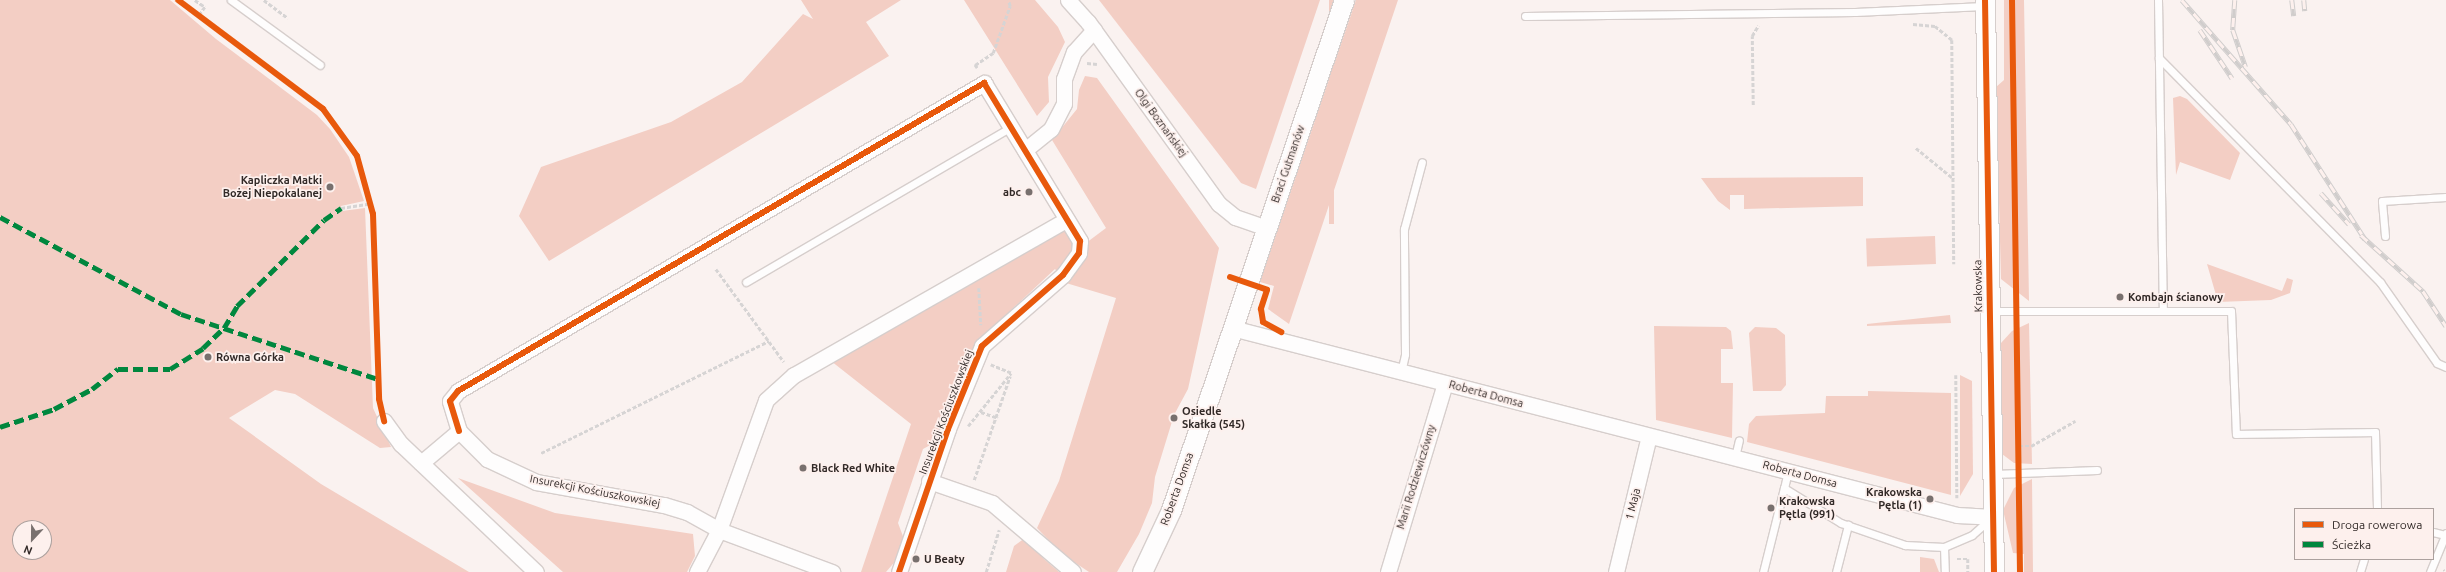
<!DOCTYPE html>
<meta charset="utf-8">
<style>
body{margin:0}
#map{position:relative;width:2446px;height:572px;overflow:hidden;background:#faf2f0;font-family:Ubuntu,sans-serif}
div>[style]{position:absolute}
.green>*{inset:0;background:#f3cec4;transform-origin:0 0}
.path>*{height:2.5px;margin-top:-1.25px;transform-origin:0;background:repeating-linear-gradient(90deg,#d6d4d4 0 4px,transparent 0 6px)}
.roads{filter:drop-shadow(1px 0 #d6cecc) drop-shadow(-1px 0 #d6cecc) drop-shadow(0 1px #d6cecc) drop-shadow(0 -1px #d6cecc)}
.service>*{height:7px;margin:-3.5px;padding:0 3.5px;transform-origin:3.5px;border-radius:3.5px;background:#fefdfd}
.minor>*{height:15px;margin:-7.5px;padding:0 7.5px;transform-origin:7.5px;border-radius:7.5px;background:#fefdfd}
.tertiary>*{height:19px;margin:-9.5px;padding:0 9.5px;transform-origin:9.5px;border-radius:9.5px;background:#fefdfd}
.rail>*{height:4.5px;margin-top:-2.25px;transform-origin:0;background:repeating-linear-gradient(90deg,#fdf0ed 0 9px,#d0cdcc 0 18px);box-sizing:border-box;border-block:1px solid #d0cdcc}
.quiet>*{height:5px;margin-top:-2.5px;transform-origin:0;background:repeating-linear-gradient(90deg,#00873e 0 10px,transparent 0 15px)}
.cycleway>*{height:6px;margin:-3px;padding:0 3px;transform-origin:3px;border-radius:3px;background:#e8590c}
.dots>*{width:11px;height:11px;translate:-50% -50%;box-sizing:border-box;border:2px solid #fdf0ed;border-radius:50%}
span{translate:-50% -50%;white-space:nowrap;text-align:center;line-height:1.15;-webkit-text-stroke:3.5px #fdf0ed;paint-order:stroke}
.street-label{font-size:11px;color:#322a28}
.poi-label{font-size:11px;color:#322a28;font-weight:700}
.right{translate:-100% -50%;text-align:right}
.left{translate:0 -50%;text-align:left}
.legend{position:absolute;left:2294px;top:508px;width:140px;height:52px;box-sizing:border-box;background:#fdf0ed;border:1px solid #aca19e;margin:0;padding:5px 7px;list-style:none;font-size:12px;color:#322a28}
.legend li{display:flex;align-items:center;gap:8px;height:20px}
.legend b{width:20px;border:1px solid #aca19e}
.north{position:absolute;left:12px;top:520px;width:40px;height:40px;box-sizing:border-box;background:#fdf0ed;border:1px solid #aca19e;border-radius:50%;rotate:202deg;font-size:11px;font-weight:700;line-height:16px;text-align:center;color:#322a28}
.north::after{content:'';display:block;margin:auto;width:14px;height:18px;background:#78706e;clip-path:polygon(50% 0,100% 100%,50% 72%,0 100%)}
</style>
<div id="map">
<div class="green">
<div style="clip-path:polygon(evenodd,0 0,170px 0,216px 39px,317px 115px,330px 129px,349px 157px,364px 201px,341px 206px,342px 211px,365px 208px,373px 408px,391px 447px,380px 448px,295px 394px,275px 390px,229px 418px,321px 484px,469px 572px,0 572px,0 0,20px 528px,44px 528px,44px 552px,20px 552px,20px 528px)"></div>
<div style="clip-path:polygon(801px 0,901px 0,866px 22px,889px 56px,549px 261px,519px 216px,541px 167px,671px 122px,742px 82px,803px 14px,813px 19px)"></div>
<div style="clip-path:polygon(964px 0,1035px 0,1058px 27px,1065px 42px,1048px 77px,1049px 102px,1037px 116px)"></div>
<div style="clip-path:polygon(1099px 0,1320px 0,1256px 189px,1241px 183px)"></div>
<div style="left:1329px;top:0;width:5px;height:224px"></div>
<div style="clip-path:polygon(1356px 0,1398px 0,1289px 324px,1268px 309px,1274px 286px,1260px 282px)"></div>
<div style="clip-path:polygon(2004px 0,2024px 0,2029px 301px,2001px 279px,1996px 87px,2004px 80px)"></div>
<div style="clip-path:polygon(1085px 76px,1097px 78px,1219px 248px,1188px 389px,1174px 415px,1155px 477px,1152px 503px,1139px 534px,1117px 572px,1089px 572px,1062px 554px,1037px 528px,1059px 481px,1116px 298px,1066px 283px,1055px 269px,979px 340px,969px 356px,936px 442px,923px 449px,898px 523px,904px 539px,898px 558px,886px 572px,861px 572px,911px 424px,831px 361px,1060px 229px,1073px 234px,1074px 252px,1106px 228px,1052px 140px,1077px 109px,1079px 90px)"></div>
<div style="clip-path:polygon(2180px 96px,2187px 99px,2240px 153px,2230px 180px,2180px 162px,2176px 175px,2173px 98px)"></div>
<div style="clip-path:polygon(1863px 177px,1863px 206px,1744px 209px,1744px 195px,1730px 195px,1730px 210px,1718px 201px,1701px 178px)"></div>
<div style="left:1935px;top:236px;width:28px;height:69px;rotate:88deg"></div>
<div style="clip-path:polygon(2207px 264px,2282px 291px,2287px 278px,2293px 280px,2290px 293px,2271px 300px,2218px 302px)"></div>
<div style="clip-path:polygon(1950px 315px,1951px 323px,1867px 326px,1867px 324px)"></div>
<div style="clip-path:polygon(2029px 323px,2032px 464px,2014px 463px,2002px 454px,2001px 343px,2012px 331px)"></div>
<div style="clip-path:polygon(1654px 326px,1726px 327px,1731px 331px,1733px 349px,1721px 349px,1721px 383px,1733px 383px,1732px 438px,1656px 420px)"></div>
<div style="clip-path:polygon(1755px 327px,1776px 328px,1785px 335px,1786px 385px,1781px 391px,1753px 391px,1749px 333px)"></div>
<div style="clip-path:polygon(1960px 375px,1972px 381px,1973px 474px,1960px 496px)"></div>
<div style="clip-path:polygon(1868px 391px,1951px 393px,1951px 495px,1747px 442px,1749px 424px,1756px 416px,1825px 413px,1826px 396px,1868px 396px)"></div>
<div style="clip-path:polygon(458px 478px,555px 513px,693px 534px,695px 556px,687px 572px,563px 572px)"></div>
<div style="clip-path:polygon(2032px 479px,2033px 572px,2024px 572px,2024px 554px,2013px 553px,2003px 510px,2014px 488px)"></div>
<div style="clip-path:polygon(1025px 538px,1044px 559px,1059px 572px,1006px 572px,1014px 546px)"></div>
<div style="clip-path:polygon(1920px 557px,1934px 559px,1939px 572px,1920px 572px)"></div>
</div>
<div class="path">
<div style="left:195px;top:0;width:12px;rotate:35deg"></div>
<div style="left:205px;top:7px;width:11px;rotate:124deg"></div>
<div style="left:264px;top:0;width:30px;rotate:37deg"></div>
<div style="left:2012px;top:0;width:300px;rotate:89.2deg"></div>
<div style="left:1913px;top:24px;width:22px;rotate:5deg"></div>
<div style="left:1935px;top:26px;width:22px;rotate:39deg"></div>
<div style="left:1952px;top:40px;width:224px;rotate:89.5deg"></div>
<div style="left:1087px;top:63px;width:10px;rotate:6deg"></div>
<div style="left:977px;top:68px;width:4px;rotate:-124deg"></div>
<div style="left:975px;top:65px;width:22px;rotate:-34deg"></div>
<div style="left:993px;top:53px;width:50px;rotate:-70.1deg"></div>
<div style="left:1010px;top:6px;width:6px;rotate:-108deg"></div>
<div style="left:1753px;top:105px;width:69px;rotate:-90.8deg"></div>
<div style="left:1752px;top:36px;width:12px;rotate:-59deg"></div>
<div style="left:1916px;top:148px;width:49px;rotate:39.2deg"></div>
<div style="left:341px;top:208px;width:31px;rotate:-9deg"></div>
<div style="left:716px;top:269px;width:115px;rotate:53.8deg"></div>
<div style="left:979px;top:288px;width:37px;rotate:87deg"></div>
<div style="left:2016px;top:323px;width:139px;rotate:88.8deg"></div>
<div style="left:1956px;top:375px;width:123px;rotate:89.5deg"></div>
<div style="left:981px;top:412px;width:18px;rotate:19deg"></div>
<div style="left:968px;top:426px;width:68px;rotate:-50.9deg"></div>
<div style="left:1011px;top:373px;width:22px;rotate:-158deg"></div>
<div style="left:2019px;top:446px;width:12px"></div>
<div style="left:2031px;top:446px;width:51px;rotate:-29.6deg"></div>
<div style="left:541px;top:453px;width:254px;rotate:-26.2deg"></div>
<div style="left:974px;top:480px;width:110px;rotate:-70.9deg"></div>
<div style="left:2019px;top:485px;width:87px;rotate:89.3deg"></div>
<div style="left:1957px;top:559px;width:11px"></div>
<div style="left:1968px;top:559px;width:13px;rotate:90deg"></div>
<div style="left:986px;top:572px;width:44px;rotate:-72.8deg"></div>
</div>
<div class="roads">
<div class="service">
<div style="left:231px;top:0;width:110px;rotate:36.1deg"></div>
<div style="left:2158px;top:0;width:311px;rotate:89.1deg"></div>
<div style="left:1525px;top:16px;width:330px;rotate:-0.7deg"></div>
<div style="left:1855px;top:12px;width:129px;rotate:-2.7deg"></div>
<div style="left:2159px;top:58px;width:315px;rotate:45.4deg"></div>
<div style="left:2380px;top:282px;width:99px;rotate:54.9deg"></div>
<div style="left:2437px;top:363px;width:10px;rotate:24deg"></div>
<div style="left:2385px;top:236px;width:35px;rotate:-95deg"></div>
<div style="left:2382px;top:201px;width:64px;rotate:-3.6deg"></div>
<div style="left:746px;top:282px;width:307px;rotate:-30.3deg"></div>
<div style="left:1991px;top:311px;width:240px"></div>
<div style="left:2231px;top:311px;width:123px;rotate:87.7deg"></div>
<div style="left:2236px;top:434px;width:139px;rotate:-0.8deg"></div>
<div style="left:2375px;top:432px;width:77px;rotate:88.5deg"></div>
<div style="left:1401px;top:372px;width:18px;rotate:-77deg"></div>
<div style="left:1405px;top:354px;width:125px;rotate:-90.5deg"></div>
<div style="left:1404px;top:229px;width:69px;rotate:-75deg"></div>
<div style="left:1735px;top:457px;width:17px;rotate:-77deg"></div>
<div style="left:1788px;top:471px;width:17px;rotate:103deg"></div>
<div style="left:1784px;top:488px;width:67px;rotate:31.6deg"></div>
<div style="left:1841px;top:523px;width:68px;rotate:19deg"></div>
<div style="left:1905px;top:545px;width:39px;rotate:3deg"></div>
<div style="left:1944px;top:547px;width:30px;rotate:-23deg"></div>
<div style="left:1972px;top:535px;width:24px;rotate:-42deg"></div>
<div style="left:1994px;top:474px;width:103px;rotate:-2.2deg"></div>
<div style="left:2433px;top:532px;width:12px;rotate:14deg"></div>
<div style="left:1944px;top:547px;width:25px;rotate:88deg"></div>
<div style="left:1763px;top:572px;width:87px;rotate:-76deg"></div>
<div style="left:1836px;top:572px;width:49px;rotate:-75.7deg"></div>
<div style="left:2360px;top:572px;width:14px;rotate:-73deg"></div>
<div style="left:2430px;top:572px;width:42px;rotate:-67.7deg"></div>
</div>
<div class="minor">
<div style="left:1068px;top:0;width:30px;rotate:48deg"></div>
<div style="left:1088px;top:22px;width:224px;rotate:54.3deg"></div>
<div style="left:1219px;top:204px;width:21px;rotate:39deg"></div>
<div style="left:1235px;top:217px;width:34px;rotate:19deg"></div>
<div style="left:1025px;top:150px;width:33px;rotate:-39deg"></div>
<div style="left:1051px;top:129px;width:28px;rotate:-63deg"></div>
<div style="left:1064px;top:104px;width:25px;rotate:-90deg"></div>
<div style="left:1064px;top:79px;width:29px;rotate:-70deg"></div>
<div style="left:1074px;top:52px;width:30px;rotate:-48deg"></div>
<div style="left:1232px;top:328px;width:749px;rotate:14.46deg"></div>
<div style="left:1957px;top:515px;width:36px;rotate:3deg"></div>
<div style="left:384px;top:421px;width:29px;rotate:54deg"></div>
<div style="left:401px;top:444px;width:186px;rotate:43.5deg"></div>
<div style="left:459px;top:431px;width:31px;rotate:-107deg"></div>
<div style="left:450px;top:401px;width:13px;rotate:-51deg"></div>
<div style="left:458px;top:391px;width:610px;rotate:-30.35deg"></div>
<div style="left:984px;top:83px;width:185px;rotate:58.7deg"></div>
<div style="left:1080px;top:241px;width:12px;rotate:95deg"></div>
<div style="left:1079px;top:253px;width:27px;rotate:126deg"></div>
<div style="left:1063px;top:275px;width:108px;rotate:138.8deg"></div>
<div style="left:982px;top:346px;width:90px;rotate:112.3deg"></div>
<div style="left:948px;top:429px;width:151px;rotate:108.9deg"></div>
<div style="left:421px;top:463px;width:50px;rotate:-40.1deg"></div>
<div style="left:459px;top:431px;width:40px;rotate:45deg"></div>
<div style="left:487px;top:459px;width:54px;rotate:25.1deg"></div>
<div style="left:536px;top:482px;width:130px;rotate:10.2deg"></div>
<div style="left:664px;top:505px;width:24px;rotate:17deg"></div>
<div style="left:687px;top:512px;width:37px;rotate:29deg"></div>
<div style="left:719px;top:530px;width:138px;rotate:-70.1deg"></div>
<div style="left:766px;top:400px;width:13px;rotate:-42deg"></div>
<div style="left:776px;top:391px;width:24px;rotate:-42deg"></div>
<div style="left:794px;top:375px;width:313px;rotate:-29.7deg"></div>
<div style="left:929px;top:481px;width:67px;rotate:19.2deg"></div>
<div style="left:992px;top:503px;width:106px;rotate:40.4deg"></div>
<div style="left:697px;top:572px;width:47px;rotate:-62.4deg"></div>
<div style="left:719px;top:530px;width:121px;rotate:20.4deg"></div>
<div style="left:1388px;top:572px;width:197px;rotate:-73.2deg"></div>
<div style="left:1616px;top:572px;width:140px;rotate:-76.4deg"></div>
</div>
<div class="tertiary">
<div style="left:1985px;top:0;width:572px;rotate:89.1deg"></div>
<div style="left:1142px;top:572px;width:68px;rotate:-64.9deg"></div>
<div style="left:1171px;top:510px;width:539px;rotate:-71.26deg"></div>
</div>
</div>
<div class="rail">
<div style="left:2182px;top:0;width:165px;rotate:48.7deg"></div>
<div style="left:2291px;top:124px;width:137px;rotate:57.2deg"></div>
<div style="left:2235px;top:0;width:30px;rotate:94deg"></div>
<div style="left:2233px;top:30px;width:39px;rotate:71deg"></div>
<div style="left:2292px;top:0;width:16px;rotate:83deg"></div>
<div style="left:2304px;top:0;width:11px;rotate:85deg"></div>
<div style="left:2200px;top:30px;width:58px;rotate:56.3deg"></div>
<div style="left:2321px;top:193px;width:42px;rotate:47.9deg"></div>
<div style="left:2361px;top:235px;width:84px;rotate:42.1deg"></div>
<div style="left:2423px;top:291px;width:42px;rotate:56.7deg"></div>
<div style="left:2444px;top:572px;width:2px;rotate:-27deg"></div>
</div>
<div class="quiet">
<div style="left:0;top:217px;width:205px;rotate:28.2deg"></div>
<div style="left:181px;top:314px;width:207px;rotate:18.3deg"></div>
<div style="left:0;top:427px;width:57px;rotate:-18.4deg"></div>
<div style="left:54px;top:409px;width:43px;rotate:-27.8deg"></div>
<div style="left:92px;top:389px;width:33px;rotate:-38deg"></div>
<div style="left:118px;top:369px;width:52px"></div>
<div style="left:170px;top:369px;width:39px;rotate:-32deg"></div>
<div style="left:203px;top:348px;width:29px;rotate:-44deg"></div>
<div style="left:224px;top:328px;width:26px;rotate:-59deg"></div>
<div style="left:237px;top:306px;width:122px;rotate:-44.7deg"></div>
<div style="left:324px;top:220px;width:21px;rotate:-35deg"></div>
</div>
<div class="cycleway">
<div style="left:178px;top:0;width:181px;rotate:36.9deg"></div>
<div style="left:323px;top:109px;width:58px;rotate:54.1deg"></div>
<div style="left:357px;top:156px;width:60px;rotate:74.6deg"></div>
<div style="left:373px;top:214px;width:185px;rotate:88.1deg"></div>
<div style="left:379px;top:399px;width:23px;rotate:77deg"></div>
<div style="left:1985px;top:0;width:572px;rotate:89.1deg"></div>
<div style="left:2012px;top:0;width:572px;rotate:89.2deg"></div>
<div style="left:1230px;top:277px;width:39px;rotate:19deg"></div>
<div style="left:1267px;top:290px;width:20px;rotate:108deg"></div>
<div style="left:1261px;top:309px;width:13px;rotate:81deg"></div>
<div style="left:1263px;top:322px;width:21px;rotate:29deg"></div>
<div style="left:459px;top:431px;width:31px;rotate:-107deg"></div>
<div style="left:450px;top:401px;width:13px;rotate:-51deg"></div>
<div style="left:458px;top:391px;width:610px;rotate:-30.35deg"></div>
<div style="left:984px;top:83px;width:185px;rotate:58.7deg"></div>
<div style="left:1080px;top:241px;width:12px;rotate:95deg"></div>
<div style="left:1079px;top:253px;width:27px;rotate:126deg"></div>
<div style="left:1063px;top:275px;width:108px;rotate:138.8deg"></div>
<div style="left:982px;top:346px;width:90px;rotate:112.3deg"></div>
<div style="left:948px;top:429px;width:151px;rotate:108.9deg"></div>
</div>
<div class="dots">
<div style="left:330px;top:187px;background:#78706e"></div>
<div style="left:1029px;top:192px;background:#78706e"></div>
<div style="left:2120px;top:297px;background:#78706e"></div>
<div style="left:208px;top:357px;background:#78706e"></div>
<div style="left:1174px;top:418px;background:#78706e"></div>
<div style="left:803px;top:468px;background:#78706e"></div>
<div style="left:1930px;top:499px;background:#78706e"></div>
<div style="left:1771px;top:508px;background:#78706e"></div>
<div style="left:916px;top:559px;background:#78706e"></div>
</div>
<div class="street-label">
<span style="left:1161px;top:123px;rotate:54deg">Olgi Boznańskiej</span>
<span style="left:1288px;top:164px;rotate:-71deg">Braci Gutmanów</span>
<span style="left:1978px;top:286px;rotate:-91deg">Krakowska</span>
<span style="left:1486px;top:394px;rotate:15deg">Roberta Domsa</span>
<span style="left:946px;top:412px;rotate:-69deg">Insurekcji Kościuszkowskiej</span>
<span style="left:1800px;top:474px;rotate:15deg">Roberta Domsa</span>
<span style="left:1416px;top:477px;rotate:-73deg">Marii Rodziewiczówny</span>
<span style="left:1177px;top:489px;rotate:-70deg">Roberta Domsa</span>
<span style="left:595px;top:491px;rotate:11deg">Insurekcji Kościuszkowskiej</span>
<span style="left:1633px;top:504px;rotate:-76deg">1 Maja</span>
</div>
<div class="poi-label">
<span class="right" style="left:322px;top:187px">Kapliczka Matki<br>Bożej Niepokalanej</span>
<span class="right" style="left:1021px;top:192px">abc</span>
<span class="left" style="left:2128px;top:297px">Kombajn ścianowy</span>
<span class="left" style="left:216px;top:357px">Równa Górka</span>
<span class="left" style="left:1182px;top:418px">Osiedle<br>Skałka (545)</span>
<span class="left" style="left:811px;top:468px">Black Red White</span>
<span class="right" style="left:1922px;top:499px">Krakowska<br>Pętla (1)</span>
<span class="left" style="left:1779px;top:508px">Krakowska<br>Pętla (991)</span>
<span class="left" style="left:924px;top:559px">U Beaty</span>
</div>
<ul class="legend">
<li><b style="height:5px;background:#e8590c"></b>Droga rowerowa</li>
<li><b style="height:5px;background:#00873e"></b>Ścieżka</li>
</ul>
<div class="north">N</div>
</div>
